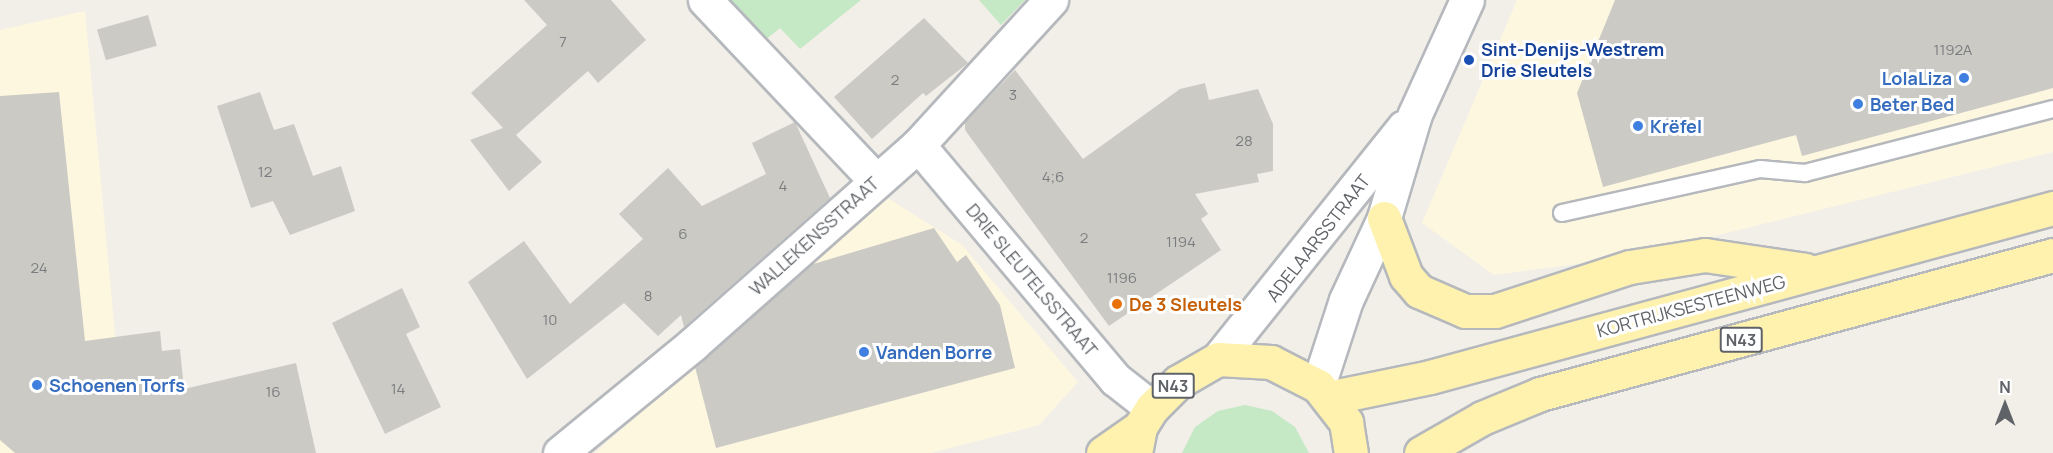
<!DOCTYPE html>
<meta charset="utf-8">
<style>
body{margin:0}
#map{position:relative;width:2053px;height:453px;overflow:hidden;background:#f1efe8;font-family:Manrope,sans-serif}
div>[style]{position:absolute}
.commercial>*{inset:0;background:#fef7e0}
.green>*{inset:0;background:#c5e8c5}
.building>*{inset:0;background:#cccac5;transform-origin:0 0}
.roads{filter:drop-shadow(2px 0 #b5b8bc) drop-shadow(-2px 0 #b5b8bc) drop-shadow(0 2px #b5b8bc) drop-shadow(0 -2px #b5b8bc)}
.lane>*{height:16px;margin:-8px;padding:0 8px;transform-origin:8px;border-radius:8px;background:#fff}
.street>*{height:33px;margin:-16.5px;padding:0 16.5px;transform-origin:16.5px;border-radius:16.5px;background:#fff}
.secondary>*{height:33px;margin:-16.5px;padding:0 16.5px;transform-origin:16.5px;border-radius:16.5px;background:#fff}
.primary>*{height:33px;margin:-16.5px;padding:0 16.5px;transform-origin:16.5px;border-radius:16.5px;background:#fff2af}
.dots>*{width:16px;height:16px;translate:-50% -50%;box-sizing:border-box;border:3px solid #fff;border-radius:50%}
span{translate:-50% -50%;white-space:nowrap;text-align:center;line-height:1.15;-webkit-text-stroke:6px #fff;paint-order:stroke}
.number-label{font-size:15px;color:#7a7d7f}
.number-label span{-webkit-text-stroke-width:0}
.shield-label span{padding:2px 4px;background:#fff;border:2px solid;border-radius:4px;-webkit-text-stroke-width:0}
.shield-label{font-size:16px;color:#5f6368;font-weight:700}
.transit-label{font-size:18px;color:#164399;font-weight:700}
.left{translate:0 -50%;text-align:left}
.shop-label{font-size:18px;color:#366cbe;font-weight:700}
.right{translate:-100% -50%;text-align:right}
.street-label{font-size:18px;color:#5f6368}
.food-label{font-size:18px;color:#c56008;font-weight:700}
.north{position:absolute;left:1975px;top:375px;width:60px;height:60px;-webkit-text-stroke:4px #fff;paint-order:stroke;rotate:0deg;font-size:16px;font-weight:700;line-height:24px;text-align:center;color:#5f6368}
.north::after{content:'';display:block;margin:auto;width:21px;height:27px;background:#5f6368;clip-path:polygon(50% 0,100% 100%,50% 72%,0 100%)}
</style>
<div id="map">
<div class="commercial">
<div style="clip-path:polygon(1517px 0,2053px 0,2053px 152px,1630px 257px,1494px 275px,1422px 223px)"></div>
<div style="clip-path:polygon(85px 11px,126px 453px,0 453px,0 30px)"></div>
<div style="clip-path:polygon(883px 195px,962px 245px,1078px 382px,1039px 425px,931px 453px,595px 453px)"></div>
</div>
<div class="green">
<div style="clip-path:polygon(725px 0,861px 0,800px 49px,780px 28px,764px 41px)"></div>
<div style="clip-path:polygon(979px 0,1025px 0,1001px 25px)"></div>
<div style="clip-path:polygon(1245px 405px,1272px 411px,1295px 427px,1309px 453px,1182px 453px,1195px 427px,1218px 411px)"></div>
</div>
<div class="building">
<div style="clip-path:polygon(524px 0,611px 0,646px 40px,598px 83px,588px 71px,516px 135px,542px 162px,509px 191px,470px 140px,503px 128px,471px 93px,547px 25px)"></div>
<div style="clip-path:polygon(1615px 0,2053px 0,2053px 88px,1802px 156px,1796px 135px,1603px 187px,1577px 93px)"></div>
<div style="left:148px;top:15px;width:32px;height:53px;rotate:74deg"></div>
<div style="clip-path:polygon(924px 18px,968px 63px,926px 96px,923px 93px,872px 139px,834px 97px)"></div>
<div style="clip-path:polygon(1015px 70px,1083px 159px,1180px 89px,1205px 83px,1209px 100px,1258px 89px,1273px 124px,1273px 171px,1257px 174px,1259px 182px,1195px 194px,1208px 214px,1201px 219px,1221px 250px,1109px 326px,965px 130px,965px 122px)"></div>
<div style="clip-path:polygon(59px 92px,85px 341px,160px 331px,162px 351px,180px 349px,184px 389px,296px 363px,316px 453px,15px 453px,0 440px,0 96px)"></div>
<div style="clip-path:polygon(260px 92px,274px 130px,294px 124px,313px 176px,341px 166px,355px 211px,290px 235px,273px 201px,251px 208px,217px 106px)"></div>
<div style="clip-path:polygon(795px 122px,830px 198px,684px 327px,681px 315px,658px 336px,624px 303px,527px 379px,468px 282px,524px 241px,570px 304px,643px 239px,619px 214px,668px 168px,702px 206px,766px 174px,752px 143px)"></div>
<div style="clip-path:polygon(934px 228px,957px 262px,966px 255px,1000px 305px,1015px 368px,716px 448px,695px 367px,810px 265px)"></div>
<div style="clip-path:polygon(402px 288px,420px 327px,406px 334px,441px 407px,385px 434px,332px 323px)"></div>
</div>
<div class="roads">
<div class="lane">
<div style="left:1562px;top:213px;width:203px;rotate:-12.5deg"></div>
<div style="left:1760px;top:169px;width:45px;rotate:5.1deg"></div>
<div style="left:1805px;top:173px;width:256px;rotate:-14.5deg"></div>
</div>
<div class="street">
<div style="left:705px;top:0;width:249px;rotate:46.6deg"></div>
<div style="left:918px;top:145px;width:306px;rotate:49.9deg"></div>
<div style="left:1115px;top:379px;width:47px;rotate:38.1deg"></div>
<div style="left:560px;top:453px;width:172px;rotate:-39.3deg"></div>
<div style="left:693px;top:344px;width:300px;rotate:-41.5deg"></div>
<div style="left:918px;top:145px;width:197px;rotate:-47.5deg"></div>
</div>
<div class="secondary">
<div style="left:1218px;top:359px;width:297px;rotate:-51.3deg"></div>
<div style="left:1318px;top:386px;width:90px;rotate:-72deg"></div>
<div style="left:1346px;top:300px;width:90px;rotate:-65.1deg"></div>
<div style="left:1384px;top:218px;width:109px;rotate:-73.4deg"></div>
<div style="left:1415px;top:114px;width:125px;rotate:-65.5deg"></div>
</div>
<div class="primary">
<div style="left:1384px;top:218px;width:62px;rotate:69.2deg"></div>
<div style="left:1406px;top:276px;width:20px;rotate:49deg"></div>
<div style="left:1419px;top:291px;width:50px;rotate:23.5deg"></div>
<div style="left:1465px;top:311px;width:30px"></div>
<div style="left:1495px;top:311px;width:142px;rotate:-18.1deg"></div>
<div style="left:1630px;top:267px;width:76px;rotate:-9.1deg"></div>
<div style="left:1705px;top:255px;width:101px;rotate:8.5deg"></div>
<div style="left:1328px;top:398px;width:104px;rotate:-11.6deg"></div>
<div style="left:1430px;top:377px;width:646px;rotate:-15.18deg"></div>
<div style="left:1103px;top:453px;width:45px;rotate:-35.1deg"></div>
<div style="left:1135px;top:453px;width:26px;rotate:-79deg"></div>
<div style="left:1140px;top:427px;width:22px;rotate:-58deg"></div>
<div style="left:1152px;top:408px;width:37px;rotate:-45deg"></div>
<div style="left:1178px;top:382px;width:46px;rotate:-29.9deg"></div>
<div style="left:1218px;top:359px;width:53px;rotate:3.2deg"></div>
<div style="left:1271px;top:362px;width:53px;rotate:27.1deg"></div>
<div style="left:1318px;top:386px;width:46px;rotate:52.1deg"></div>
<div style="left:1346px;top:422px;width:31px;rotate:81deg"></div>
<div style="left:1421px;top:453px;width:70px;rotate:-29.8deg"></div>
<div style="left:1482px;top:418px;width:63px;rotate:-22.5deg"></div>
<div style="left:1540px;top:394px;width:531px;rotate:-15.16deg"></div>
</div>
</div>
<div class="dots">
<div style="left:1469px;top:60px;background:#1a4fb4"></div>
<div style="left:1964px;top:78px;background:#3f7fe0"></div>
<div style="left:1858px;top:104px;background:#3f7fe0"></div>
<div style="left:1638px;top:126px;background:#3f7fe0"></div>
<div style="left:1117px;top:304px;background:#e8710a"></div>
<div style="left:864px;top:352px;background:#3f7fe0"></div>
<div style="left:37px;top:385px;background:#3f7fe0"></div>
</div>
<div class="number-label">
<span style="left:563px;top:42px">7</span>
<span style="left:1953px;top:50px">1192A</span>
<span style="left:895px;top:80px">2</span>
<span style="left:1013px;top:95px">3</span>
<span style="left:1244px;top:141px">28</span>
<span style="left:265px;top:172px">12</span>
<span style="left:1053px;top:177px">4;6</span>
<span style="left:783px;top:186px">4</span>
<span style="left:683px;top:234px">6</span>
<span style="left:1084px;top:238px">2</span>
<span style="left:1181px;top:242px">1194</span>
<span style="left:39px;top:268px">24</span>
<span style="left:1122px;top:278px">1196</span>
<span style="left:648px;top:296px">8</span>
<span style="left:550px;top:320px">10</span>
<span style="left:398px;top:389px">14</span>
<span style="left:273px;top:392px">16</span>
</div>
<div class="shield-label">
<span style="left:1741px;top:340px">N43</span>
<span style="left:1173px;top:386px">N43</span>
</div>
<div class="transit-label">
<span class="left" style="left:1481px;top:60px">Sint-Denijs-Westrem<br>Drie Sleutels</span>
</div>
<div class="shop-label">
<span class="right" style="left:1952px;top:78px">LolaLiza</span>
<span class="left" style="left:1870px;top:104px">Beter Bed</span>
<span class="left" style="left:1650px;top:126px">Krëfel</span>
<span class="left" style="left:876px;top:352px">Vanden Borre</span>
<span class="left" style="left:49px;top:385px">Schoenen Torfs</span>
</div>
<div class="street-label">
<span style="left:814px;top:236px;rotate:-42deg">WALLEKENSSTRAAT</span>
<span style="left:1318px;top:238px;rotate:-52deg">ADELAARSSTRAAT</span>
<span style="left:1032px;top:280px;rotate:50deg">DRIE SLEUTELSSTRAAT</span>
<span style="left:1691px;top:306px;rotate:-15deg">KORTRIJKSESTEENWEG</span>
</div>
<div class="food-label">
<span class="left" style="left:1129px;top:304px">De 3 Sleutels</span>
</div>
<div class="north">N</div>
</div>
